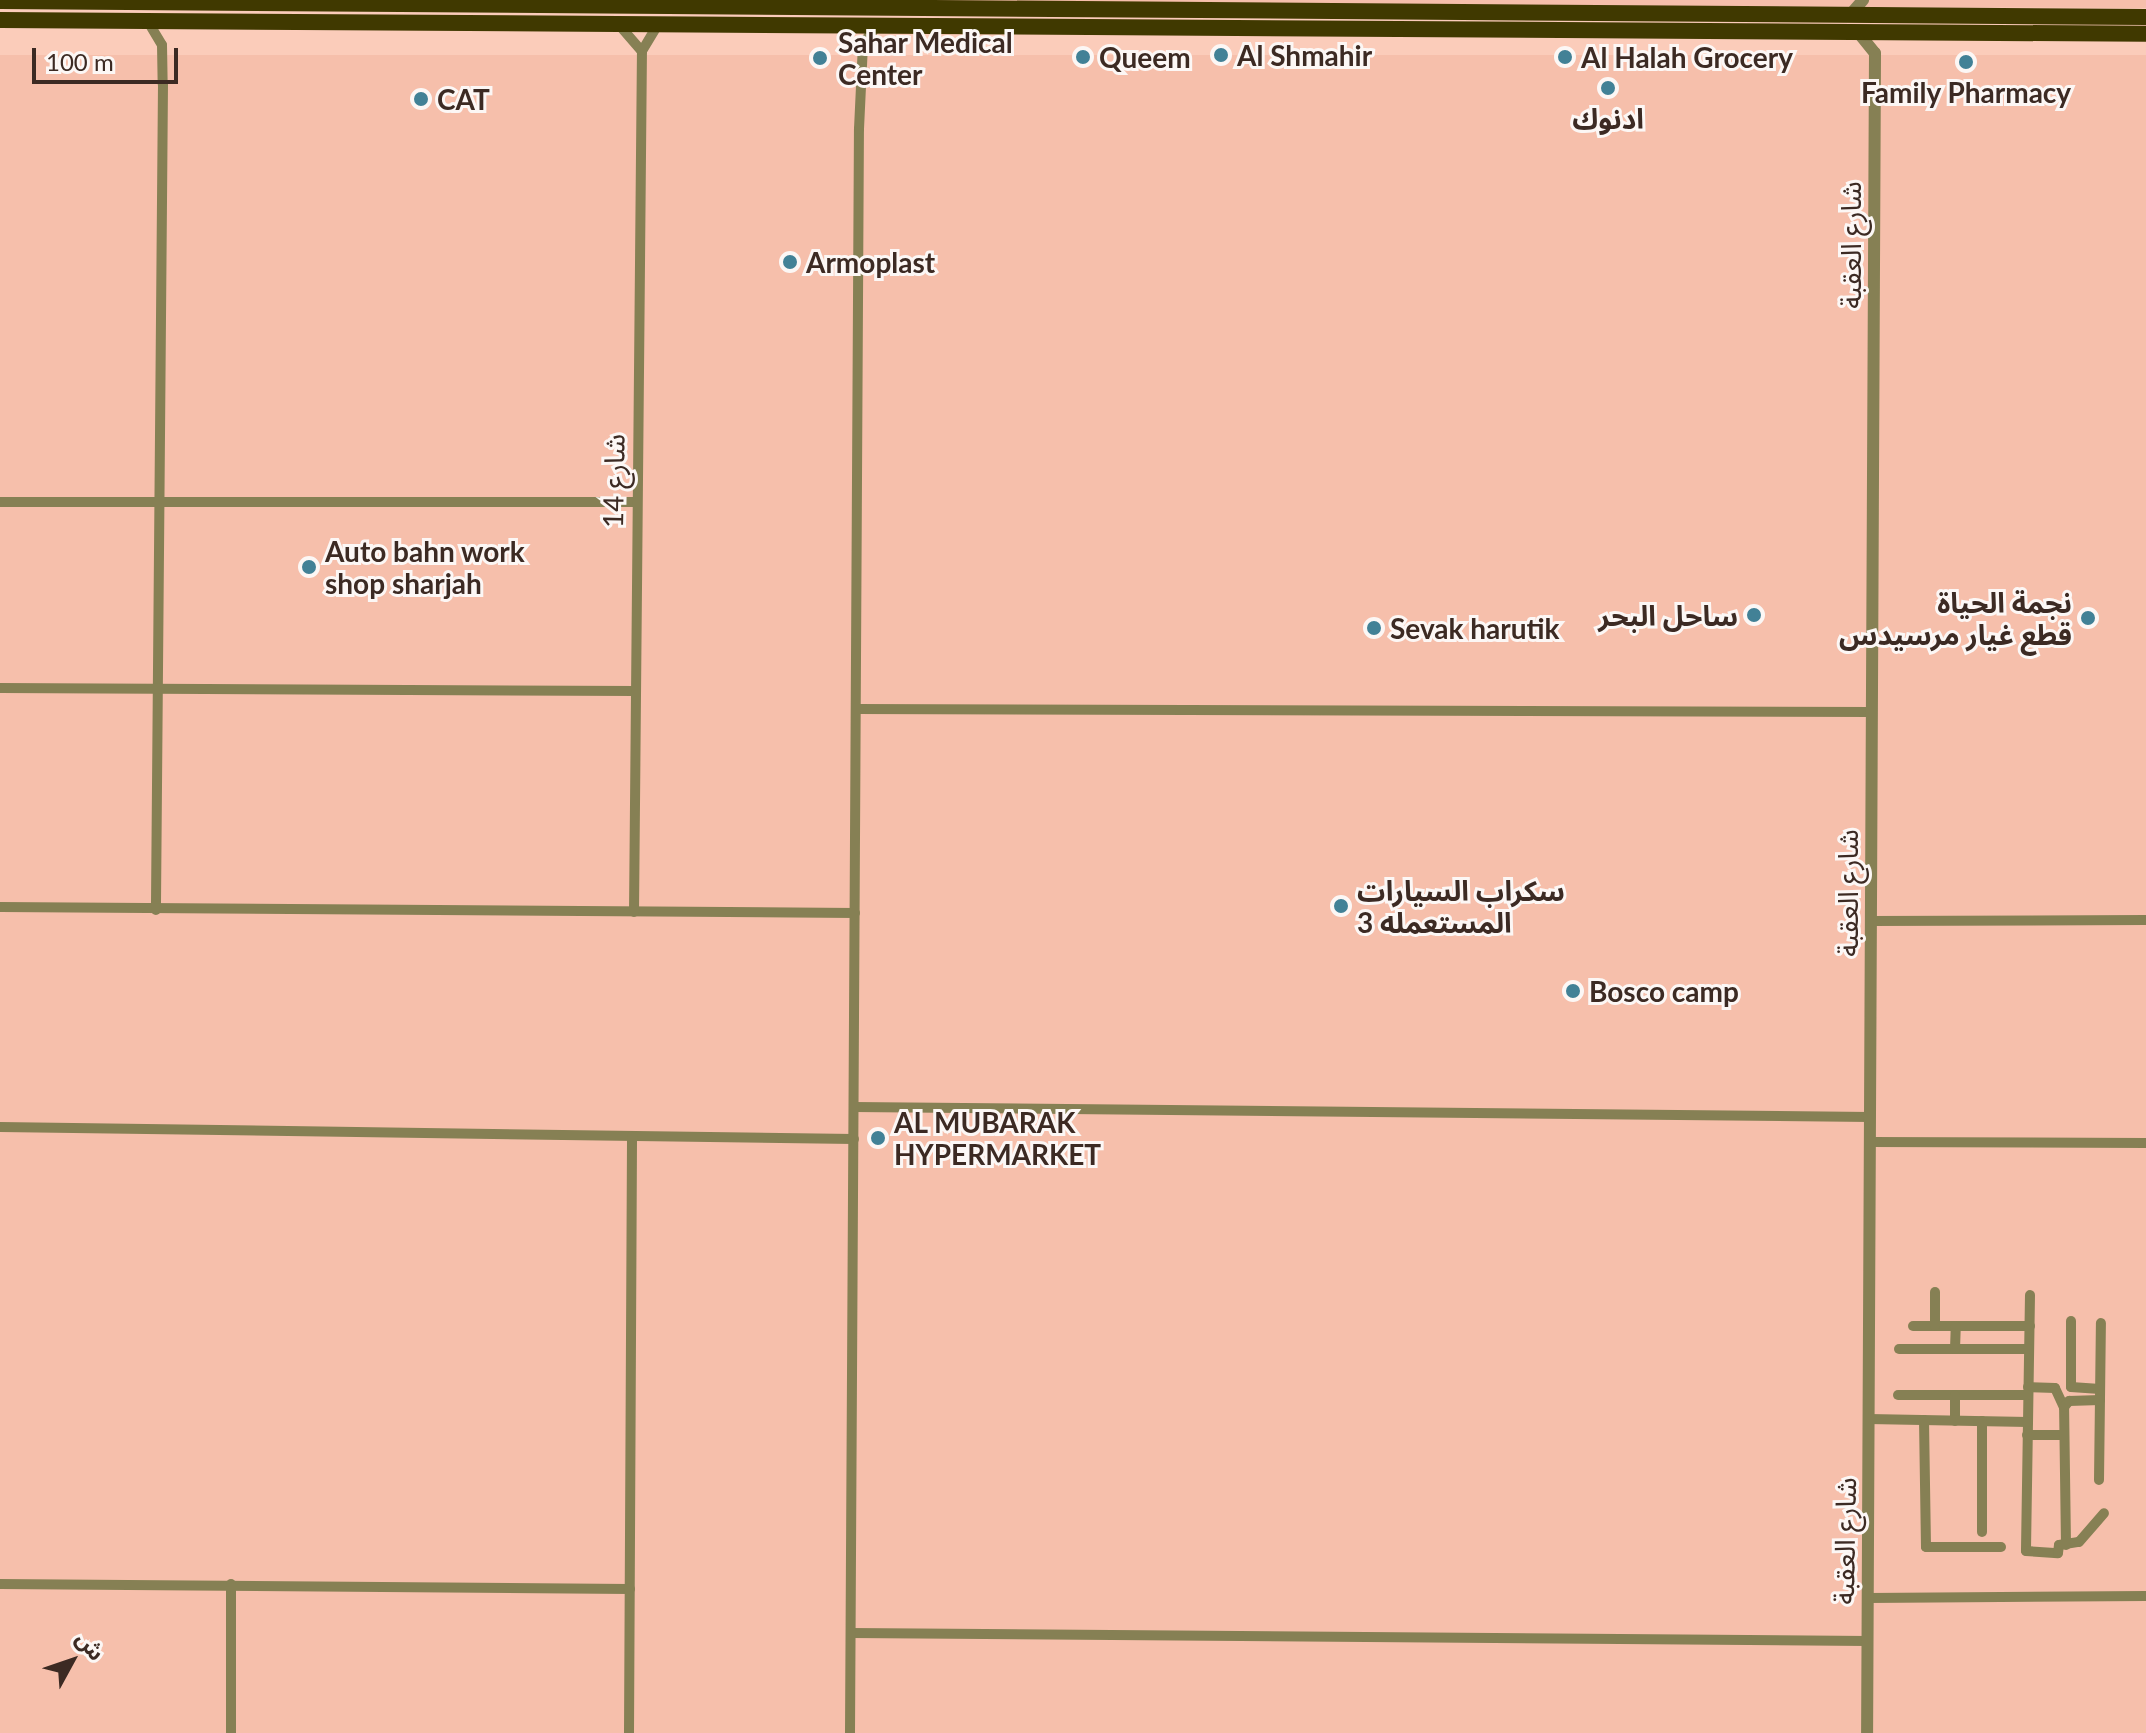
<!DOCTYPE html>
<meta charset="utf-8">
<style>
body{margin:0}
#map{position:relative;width:2146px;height:1733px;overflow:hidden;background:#fbccba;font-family:Lato,"Noto Sans Arabic",sans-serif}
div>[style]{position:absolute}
.built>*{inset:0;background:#f6bfab;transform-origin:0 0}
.minor>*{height:10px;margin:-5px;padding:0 5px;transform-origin:5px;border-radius:5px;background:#868054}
.tertiary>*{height:12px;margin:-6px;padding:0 6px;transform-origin:6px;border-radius:6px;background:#868054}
.primary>*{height:16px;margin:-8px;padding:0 8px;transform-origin:8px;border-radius:8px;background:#403900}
.dots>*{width:22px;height:22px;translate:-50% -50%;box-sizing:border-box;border:4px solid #fcf7f5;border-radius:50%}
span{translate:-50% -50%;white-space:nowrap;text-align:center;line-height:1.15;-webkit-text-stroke:6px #fcf7f5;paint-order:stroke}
.poi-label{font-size:28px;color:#3c2a23;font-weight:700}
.left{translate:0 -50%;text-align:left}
.right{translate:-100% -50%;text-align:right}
.street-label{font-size:28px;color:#3c2a23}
.north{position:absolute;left:32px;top:1621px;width:80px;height:80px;-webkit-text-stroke:6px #fcf7f5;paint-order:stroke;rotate:50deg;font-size:22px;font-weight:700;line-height:32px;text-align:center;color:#3c2a23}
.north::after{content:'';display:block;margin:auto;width:28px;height:36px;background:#3c2a23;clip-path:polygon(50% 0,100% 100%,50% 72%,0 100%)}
.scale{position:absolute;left:32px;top:48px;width:146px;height:36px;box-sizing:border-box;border:4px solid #3c2a23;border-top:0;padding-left:10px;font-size:24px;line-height:28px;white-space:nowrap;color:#3c2a23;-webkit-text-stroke:6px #fcf7f5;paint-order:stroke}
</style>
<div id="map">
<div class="built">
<div style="clip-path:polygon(136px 0,2146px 0,2146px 8px)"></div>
<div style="left:0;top:55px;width:2146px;height:1678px"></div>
</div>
<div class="minor">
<div style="left:147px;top:20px;width:29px;rotate:59deg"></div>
<div style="left:162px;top:45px;width:39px;rotate:89deg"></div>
<div style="left:163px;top:84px;width:826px;rotate:90.49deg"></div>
<div style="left:620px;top:26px;width:33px;rotate:49deg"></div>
<div style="left:0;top:502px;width:637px"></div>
<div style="left:0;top:688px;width:636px;rotate:0.27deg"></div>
<div style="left:856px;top:709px;width:1016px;rotate:0.17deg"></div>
<div style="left:0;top:907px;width:855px;rotate:0.4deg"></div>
<div style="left:634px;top:912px;width:861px;rotate:-89.47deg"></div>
<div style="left:642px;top:51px;width:29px;rotate:-59deg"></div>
<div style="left:1871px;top:921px;width:275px;rotate:-0.2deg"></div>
<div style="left:854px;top:1107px;width:1016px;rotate:0.56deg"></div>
<div style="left:0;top:1127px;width:854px;rotate:0.81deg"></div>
<div style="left:1870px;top:1142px;width:276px;rotate:0.2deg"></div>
<div style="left:2030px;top:1295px;width:256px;rotate:90.9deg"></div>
<div style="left:2026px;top:1551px;width:32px;rotate:4deg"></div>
<div style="left:2058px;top:1553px;width:8px;rotate:-83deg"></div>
<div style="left:2059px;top:1545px;width:20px;rotate:-9deg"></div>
<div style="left:2079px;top:1542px;width:38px;rotate:-49deg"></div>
<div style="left:2071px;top:1321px;width:66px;rotate:90deg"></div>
<div style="left:2071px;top:1387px;width:29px;rotate:4deg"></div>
<div style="left:1913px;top:1326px;width:117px"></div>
<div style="left:1935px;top:1326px;width:34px;rotate:-90deg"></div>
<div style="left:1899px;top:1349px;width:130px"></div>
<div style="left:1955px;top:1349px;width:23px;rotate:-88deg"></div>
<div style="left:2028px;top:1387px;width:27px;rotate:2deg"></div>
<div style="left:2055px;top:1388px;width:21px;rotate:65deg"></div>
<div style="left:1898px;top:1395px;width:130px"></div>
<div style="left:1955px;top:1395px;width:26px;rotate:90deg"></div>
<div style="left:1869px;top:1419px;width:159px;rotate:1.1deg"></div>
<div style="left:1924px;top:1420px;width:127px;rotate:89.1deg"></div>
<div style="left:1926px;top:1547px;width:75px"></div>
<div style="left:1982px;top:1421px;width:111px;rotate:90deg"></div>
<div style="left:2027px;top:1435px;width:37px"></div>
<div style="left:2099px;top:1480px;width:157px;rotate:-89.3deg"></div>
<div style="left:2066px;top:1545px;width:138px;rotate:-90.8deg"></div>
<div style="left:2064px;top:1407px;width:8px;rotate:-50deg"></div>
<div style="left:2069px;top:1401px;width:31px;rotate:-2deg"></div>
<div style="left:0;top:1584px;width:630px;rotate:0.45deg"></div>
<div style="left:1868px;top:1598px;width:278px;rotate:-0.4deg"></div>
<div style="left:851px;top:1633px;width:1016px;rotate:0.45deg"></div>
<div style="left:231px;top:1733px;width:149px;rotate:-90deg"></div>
<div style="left:629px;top:1733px;width:597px;rotate:-89.71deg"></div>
<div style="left:850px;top:1733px;width:1604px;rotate:-89.68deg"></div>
<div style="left:859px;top:129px;width:86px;rotate:-87.3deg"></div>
<div style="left:863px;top:43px;width:23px;rotate:-50deg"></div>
</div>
<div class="tertiary">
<div style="left:1850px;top:15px;width:20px;rotate:-49deg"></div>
<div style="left:1857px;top:31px;width:28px;rotate:51deg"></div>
<div style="left:1875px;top:53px;width:1680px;rotate:90.27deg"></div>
</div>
<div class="primary">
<div style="left:0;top:1px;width:2146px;rotate:0.43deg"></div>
<div style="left:0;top:20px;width:2146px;rotate:0.37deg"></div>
</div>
<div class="dots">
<div style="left:1221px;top:55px;background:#428196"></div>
<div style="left:1083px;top:57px;background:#428196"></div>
<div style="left:1565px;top:57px;background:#428196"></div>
<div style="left:820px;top:58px;background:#428196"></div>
<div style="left:1966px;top:62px;background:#428196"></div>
<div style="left:1608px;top:88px;background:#428196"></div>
<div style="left:421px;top:99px;background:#428196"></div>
<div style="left:790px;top:262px;background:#428196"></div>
<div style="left:309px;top:567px;background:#428196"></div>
<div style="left:1754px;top:615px;background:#428196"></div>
<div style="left:2088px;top:618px;background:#428196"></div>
<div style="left:1374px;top:628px;background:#428196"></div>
<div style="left:1341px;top:906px;background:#428196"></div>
<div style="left:1573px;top:991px;background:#428196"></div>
<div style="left:878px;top:1138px;background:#428196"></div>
</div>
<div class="poi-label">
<span class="left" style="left:838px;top:58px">Sahar Medical<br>Center</span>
<span class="left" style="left:1237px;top:55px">Al Shmahir</span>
<span class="left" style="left:1099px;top:57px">Queem</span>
<span class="left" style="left:1581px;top:57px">Al Halah Grocery</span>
<span style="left:1966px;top:92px">Family Pharmacy</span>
<span class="left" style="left:437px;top:99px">CAT</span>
<span style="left:1608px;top:118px">ادنوك</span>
<span class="left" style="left:806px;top:262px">Armoplast</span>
<span class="left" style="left:325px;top:567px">Auto bahn work<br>shop sharjah</span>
<span class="right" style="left:2072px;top:618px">نجمة الحياة<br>قطع غيار مرسيدس</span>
<span class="right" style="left:1738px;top:615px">ساحل البحر</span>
<span class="left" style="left:1390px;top:628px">Sevak harutik</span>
<span class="left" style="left:1357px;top:906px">سكراب السيارات<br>المستعمله 3</span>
<span class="left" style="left:1589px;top:991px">Bosco camp</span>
<span class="left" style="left:894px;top:1138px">AL MUBARAK<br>HYPERMARKET</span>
</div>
<div class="street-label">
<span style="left:1850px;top:245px;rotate:-90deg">شارع العقبة</span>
<span style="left:613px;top:481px;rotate:-89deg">شارع 14</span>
<span style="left:1847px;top:893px;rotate:-90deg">شارع العقبة</span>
<span style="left:1844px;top:1541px;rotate:-89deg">شارع العقبة</span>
</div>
<div class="north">ش</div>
<div class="scale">100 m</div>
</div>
